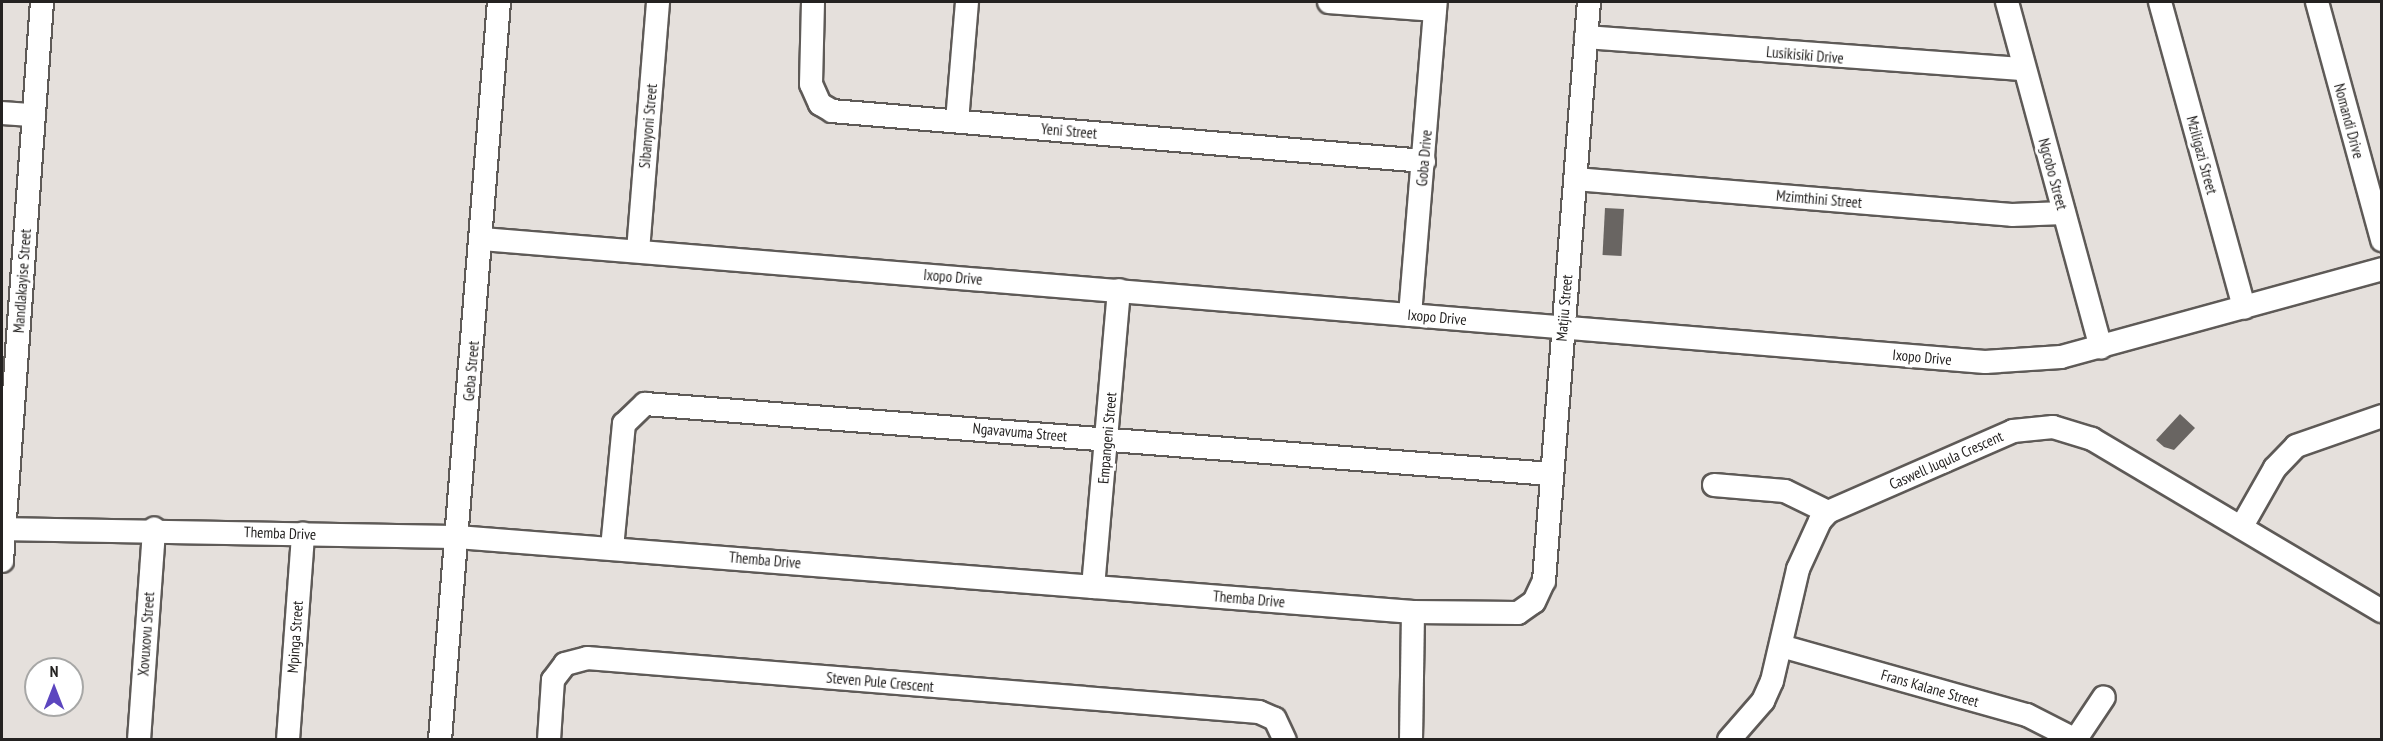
<!DOCTYPE html>
<style>
body{margin:0}
#map{position:relative;width:2383px;height:741px;overflow:hidden;background:#e5e0dc;font-family:"PT Sans Narrow",sans-serif}
div>[style]{position:absolute}
.building>*{inset:0;background:#696562;transform-origin:0 0}
.roads{filter:drop-shadow(2px 0 #5e5a57) drop-shadow(-2px 0 #5e5a57) drop-shadow(0 2px #5e5a57) drop-shadow(0 -2px #5e5a57)}
.minor>*{height:22px;margin:-11px;padding:0 11px;transform-origin:11px;border-radius:11px;background:#fff}
span{translate:-50% -50%;white-space:nowrap;text-align:center;line-height:1.15;-webkit-text-stroke:6px #fff;paint-order:stroke}
.street-label{font-size:15px;color:#242221}
.frame{position:absolute;inset:0;border:3px solid #242221;pointer-events:none}
.north{position:absolute;left:24px;top:657px;width:60px;height:60px;box-sizing:border-box;background:#fff;border:2px solid #a7a7a6;border-radius:50%;rotate:0deg;font-size:16px;font-weight:700;line-height:24px;text-align:center;color:#242221}
.north::after{content:'';display:block;margin:auto;width:21px;height:27px;background:#5c46bf;clip-path:polygon(50% 0,100% 100%,50% 72%,0 100%)}
</style>
<div id="map">
<div class="building">
<div style="left:1605px;top:208px;width:19px;height:47px;rotate:3deg"></div>
<div style="clip-path:polygon(2180px 414px,2195px 428px,2174px 450px,2164px 447px,2156px 440px)"></div>
</div>
<div class="roads">
<div class="minor">
<div style="left:813px;top:2px;width:82px;rotate:91.4deg"></div>
<div style="left:811px;top:84px;width:22px;rotate:66deg"></div>
<div style="left:820px;top:104px;width:14px;rotate:30deg"></div>
<div style="left:832px;top:111px;width:594px;rotate:4.83deg"></div>
<div style="left:1329px;top:2px;width:106px;rotate:4.3deg"></div>
<div style="left:2007px;top:2px;width:358px;rotate:74.8deg"></div>
<div style="left:2160px;top:2px;width:317px;rotate:74.6deg"></div>
<div style="left:2317px;top:2px;width:247px;rotate:74.7deg"></div>
<div style="left:1586px;top:37px;width:439px;rotate:4.2deg"></div>
<div style="left:2px;top:113px;width:32px;rotate:4deg"></div>
<div style="left:957px;top:121px;width:119px;rotate:-85.2deg"></div>
<div style="left:1575px;top:179px;width:438px;rotate:4.7deg"></div>
<div style="left:2012px;top:215px;width:52px;rotate:-2.2deg"></div>
<div style="left:482px;top:239px;width:1508px;rotate:4.68deg"></div>
<div style="left:1985px;top:362px;width:76px;rotate:-3.8deg"></div>
<div style="left:2061px;top:357px;width:333px;rotate:-15.3deg"></div>
<div style="left:638px;top:251px;width:250px;rotate:-85.4deg"></div>
<div style="left:1410px;top:315px;width:314px;rotate:-85.3deg"></div>
<div style="left:1714px;top:485px;width:71px;rotate:4.8deg"></div>
<div style="left:1785px;top:491px;width:48px;rotate:26deg"></div>
<div style="left:2242px;top:526px;width:67px;rotate:-60.4deg"></div>
<div style="left:2275px;top:468px;width:30px;rotate:-46deg"></div>
<div style="left:2296px;top:446px;width:91px;rotate:-19.2deg"></div>
<div style="left:2px;top:529px;width:455px;rotate:1deg"></div>
<div style="left:457px;top:537px;width:959px;rotate:4.49deg"></div>
<div style="left:1413px;top:612px;width:105px;rotate:0.5deg"></div>
<div style="left:1518px;top:613px;width:19px;rotate:-35deg"></div>
<div style="left:1534px;top:602px;width:23px;rotate:-65deg"></div>
<div style="left:1544px;top:581px;width:581px;rotate:-85.56deg"></div>
<div style="left:612px;top:548px;width:125px;rotate:-84.5deg"></div>
<div style="left:624px;top:424px;width:29px;rotate:-44deg"></div>
<div style="left:645px;top:404px;width:908px;rotate:4.42deg"></div>
<div style="left:2px;top:561px;width:560px;rotate:-85.91deg"></div>
<div style="left:1093px;top:587px;width:298px;rotate:-85deg"></div>
<div style="left:1781px;top:646px;width:255px;rotate:15.7deg"></div>
<div style="left:2027px;top:715px;width:55px;rotate:27deg"></div>
<div style="left:2076px;top:739px;width:50px;rotate:-56.3deg"></div>
<div style="left:139px;top:740px;width:212px;rotate:-85.9deg"></div>
<div style="left:288px;top:740px;width:207px;rotate:-85.8deg"></div>
<div style="left:440px;top:740px;width:740px;rotate:-85.43deg"></div>
<div style="left:549px;top:740px;width:60px;rotate:-86.2deg"></div>
<div style="left:553px;top:680px;width:20px;rotate:-53deg"></div>
<div style="left:565px;top:664px;width:23px;rotate:-15deg"></div>
<div style="left:587px;top:658px;width:674px;rotate:4.59deg"></div>
<div style="left:1259px;top:712px;width:17px;rotate:24deg"></div>
<div style="left:1275px;top:719px;width:23px;rotate:65deg"></div>
<div style="left:1411px;top:740px;width:128px;rotate:-89.1deg"></div>
<div style="left:1729px;top:740px;width:52px;rotate:-48.9deg"></div>
<div style="left:1763px;top:701px;width:22px;rotate:-66deg"></div>
<div style="left:1772px;top:681px;width:115px;rotate:-76.9deg"></div>
<div style="left:1798px;top:569px;width:53px;rotate:-65.4deg"></div>
<div style="left:1820px;top:521px;width:12px;rotate:-48deg"></div>
<div style="left:1828px;top:512px;width:202px;rotate:-23.6deg"></div>
<div style="left:2013px;top:431px;width:40px;rotate:-5.7deg"></div>
<div style="left:2053px;top:427px;width:41px;rotate:17.1deg"></div>
<div style="left:2092px;top:439px;width:337px;rotate:30.7deg"></div>
</div>
</div>
<div class="street-label">
<span style="left:1805px;top:55px;rotate:5deg">Lusikisiki Drive</span>
<span style="left:2349px;top:121px;rotate:75deg">Nomandi Drive</span>
<span style="left:648px;top:126px;rotate:-85deg">Sibanyoni Street</span>
<span style="left:1069px;top:131px;rotate:5deg">Yeni Street</span>
<span style="left:2202px;top:155px;rotate:75deg">Mziligazi Street</span>
<span style="left:1424px;top:158px;rotate:-85deg">Goba Drive</span>
<span style="left:2053px;top:174px;rotate:75deg">Ngcobo Street</span>
<span style="left:1819px;top:199px;rotate:5deg">Mzimthini Street</span>
<span style="left:953px;top:277px;rotate:5deg">Ixopo Drive</span>
<span style="left:22px;top:281px;rotate:-86deg">Mandlakayise Street</span>
<span style="left:1564px;top:308px;rotate:-85deg">Matjiu Street</span>
<span style="left:1437px;top:317px;rotate:5deg">Ixopo Drive</span>
<span style="left:1922px;top:357px;rotate:5deg">Ixopo Drive</span>
<span style="left:471px;top:371px;rotate:-85deg">Geba Street</span>
<span style="left:1020px;top:432px;rotate:5deg">Ngavavuma Street</span>
<span style="left:1107px;top:438px;rotate:-85deg">Empangeni Street</span>
<span style="left:1946px;top:460px;rotate:-24deg">Caswell Juqula Crescent</span>
<span style="left:280px;top:533px;rotate:2deg">Themba Drive</span>
<span style="left:765px;top:560px;rotate:5deg">Themba Drive</span>
<span style="left:1249px;top:599px;rotate:5deg">Themba Drive</span>
<span style="left:146px;top:634px;rotate:-86deg">Xovuxovu Street</span>
<span style="left:295px;top:637px;rotate:-86deg">Mpinga Street</span>
<span style="left:880px;top:682px;rotate:5deg">Steven Pule Crescent</span>
<span style="left:1930px;top:688px;rotate:16deg">Frans Kalane Street</span>
</div>
<div class="frame"></div>
<div class="north">N</div>
</div>
